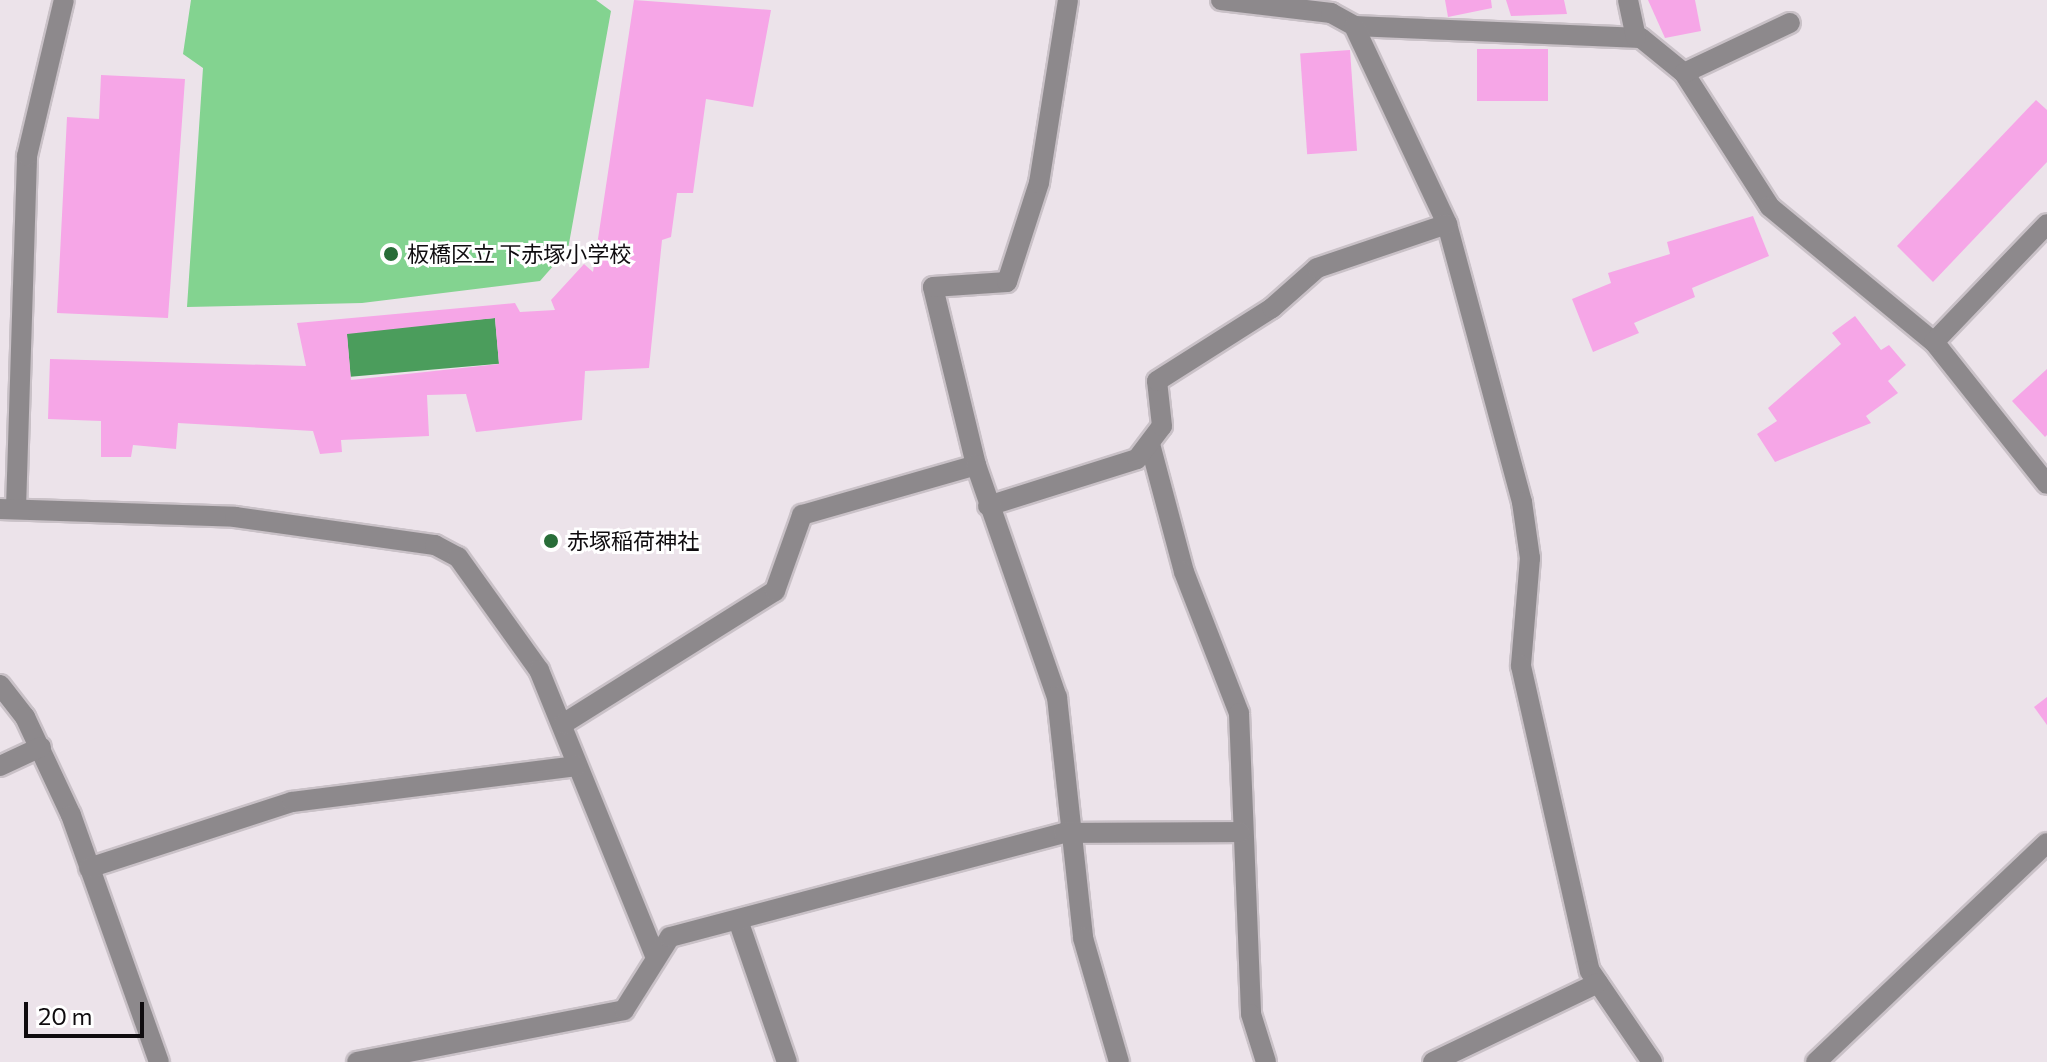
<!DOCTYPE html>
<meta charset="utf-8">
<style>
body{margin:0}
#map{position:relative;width:2047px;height:1062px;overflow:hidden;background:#ece3ea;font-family:Commissioner,"Noto Sans JP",sans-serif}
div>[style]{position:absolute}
.green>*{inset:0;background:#83d390}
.water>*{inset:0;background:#4b9d5c;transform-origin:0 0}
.building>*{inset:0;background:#f6a6e7;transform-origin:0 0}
.roads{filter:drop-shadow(2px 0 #c9c1c7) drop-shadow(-2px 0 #c9c1c7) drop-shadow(0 2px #c9c1c7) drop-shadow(0 -2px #c9c1c7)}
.minor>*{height:20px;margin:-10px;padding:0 10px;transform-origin:10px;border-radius:10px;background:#8d898c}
.dots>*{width:22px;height:22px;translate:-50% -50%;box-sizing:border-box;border:4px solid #fff;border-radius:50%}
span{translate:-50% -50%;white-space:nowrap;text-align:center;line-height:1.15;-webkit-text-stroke:6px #fff;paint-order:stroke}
.poi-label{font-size:22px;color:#0f0c0f}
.left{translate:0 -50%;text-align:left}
.scale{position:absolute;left:24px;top:1002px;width:120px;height:36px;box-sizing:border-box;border:4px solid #0f0c0f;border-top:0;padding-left:10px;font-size:24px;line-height:28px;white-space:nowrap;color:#0f0c0f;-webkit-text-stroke:6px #fff;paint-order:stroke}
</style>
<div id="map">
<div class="green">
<div style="clip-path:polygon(191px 0,596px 0,611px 11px,568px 249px,540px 281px,362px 303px,187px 307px,203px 68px,183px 54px)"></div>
</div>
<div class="water">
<div style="left:495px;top:318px;width:46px;height:149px;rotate:85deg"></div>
</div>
<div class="building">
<div style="clip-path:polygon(evenodd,634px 0,771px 10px,753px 107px,706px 99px,693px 193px,677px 193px,671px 237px,662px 240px,649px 368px,585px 371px,582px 420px,476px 432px,466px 394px,427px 395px,429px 436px,341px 440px,342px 452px,320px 454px,313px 431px,178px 423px,176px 449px,133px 445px,131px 457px,101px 457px,101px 421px,48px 419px,50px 359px,306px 366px,297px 323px,515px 303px,520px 312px,555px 310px,551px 300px,584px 264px,593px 272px,634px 0,495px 318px,499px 364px,351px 380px,347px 334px,495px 318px)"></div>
<div style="clip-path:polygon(1445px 0,1491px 0,1492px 8px,1448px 17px)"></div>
<div style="clip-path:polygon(1506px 0,1564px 0,1567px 14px,1511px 16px)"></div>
<div style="clip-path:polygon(1648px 0,1695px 0,1701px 31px,1665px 38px)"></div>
<div style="left:1477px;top:49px;width:71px;height:52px"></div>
<div style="left:1350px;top:50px;width:101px;height:50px;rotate:86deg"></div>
<div style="clip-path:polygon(101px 75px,185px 79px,168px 318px,57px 313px,67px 117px,99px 119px)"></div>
<div style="clip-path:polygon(2036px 100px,2047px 110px,2047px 162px,1933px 282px,1897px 246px)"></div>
<div style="clip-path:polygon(1753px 216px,1769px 256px,1692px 288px,1695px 297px,1634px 323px,1639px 333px,1593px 352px,1572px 299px,1611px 283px,1608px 273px,1670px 254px,1667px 242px)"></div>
<div style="clip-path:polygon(1855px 316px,1881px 350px,1889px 345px,1906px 365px,1888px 381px,1898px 393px,1866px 416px,1871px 423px,1775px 462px,1757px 434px,1777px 421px,1768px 408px,1841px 344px,1832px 333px)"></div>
<div style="clip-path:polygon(2047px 369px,2047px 435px,2045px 437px,2012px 401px)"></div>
<div style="clip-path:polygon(2047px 697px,2047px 725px,2034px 707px)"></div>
</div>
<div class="roads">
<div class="minor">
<div style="left:1221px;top:0;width:111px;rotate:6.7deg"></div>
<div style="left:1331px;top:13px;width:26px;rotate:29deg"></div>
<div style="left:1354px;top:26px;width:287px;rotate:2.4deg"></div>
<div style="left:1641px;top:38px;width:55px;rotate:39.1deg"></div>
<div style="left:1684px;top:73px;width:159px;rotate:57.3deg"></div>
<div style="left:1770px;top:207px;width:212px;rotate:39.5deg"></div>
<div style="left:1934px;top:342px;width:181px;rotate:51.5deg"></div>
<div style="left:1628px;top:0;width:38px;rotate:78deg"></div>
<div style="left:1354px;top:26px;width:219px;rotate:64.8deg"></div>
<div style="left:1447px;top:224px;width:288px;rotate:74.9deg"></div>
<div style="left:1522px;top:502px;width:57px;rotate:81.9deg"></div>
<div style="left:1530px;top:558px;width:108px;rotate:94.8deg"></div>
<div style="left:1521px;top:666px;width:313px;rotate:77.3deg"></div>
<div style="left:1590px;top:971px;width:110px;rotate:55.7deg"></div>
<div style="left:1684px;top:73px;width:117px;rotate:-25.3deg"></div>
<div style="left:1934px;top:342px;width:163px;rotate:-46.2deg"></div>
<div style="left:1150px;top:444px;width:132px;rotate:75.1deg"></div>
<div style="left:1184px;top:572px;width:151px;rotate:68.7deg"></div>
<div style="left:1239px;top:713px;width:301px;rotate:87.7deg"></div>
<div style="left:1251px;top:1014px;width:50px;rotate:72.6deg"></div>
<div style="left:976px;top:465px;width:183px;rotate:-103.6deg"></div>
<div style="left:933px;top:287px;width:74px;rotate:-3.9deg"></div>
<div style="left:1007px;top:282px;width:104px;rotate:-72.1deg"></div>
<div style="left:1039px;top:183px;width:185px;rotate:-81deg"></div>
<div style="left:988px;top:506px;width:156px;rotate:-17.5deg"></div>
<div style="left:1137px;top:459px;width:41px;rotate:-52.9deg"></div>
<div style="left:1162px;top:426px;width:45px;rotate:-96.3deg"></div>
<div style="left:1157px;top:381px;width:136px;rotate:-32.4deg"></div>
<div style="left:1272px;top:308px;width:60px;rotate:-41.6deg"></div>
<div style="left:1317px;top:268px;width:137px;rotate:-18.7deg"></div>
<div style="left:16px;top:508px;width:352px;rotate:-88.2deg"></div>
<div style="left:27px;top:156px;width:160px;rotate:-76.7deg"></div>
<div style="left:0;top:509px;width:235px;rotate:1.9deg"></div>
<div style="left:235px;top:517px;width:202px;rotate:8deg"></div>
<div style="left:435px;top:545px;width:26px;rotate:28deg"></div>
<div style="left:458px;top:557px;width:139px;rotate:54.4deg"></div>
<div style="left:539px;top:670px;width:309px;rotate:67.9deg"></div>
<div style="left:0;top:685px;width:41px;rotate:52deg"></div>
<div style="left:25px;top:717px;width:108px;rotate:64.9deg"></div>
<div style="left:71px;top:815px;width:262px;rotate:70.4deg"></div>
<div style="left:563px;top:724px;width:250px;rotate:-32.1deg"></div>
<div style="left:775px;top:591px;width:81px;rotate:-70.4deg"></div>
<div style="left:802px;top:515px;width:181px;rotate:-16deg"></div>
<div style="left:976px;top:465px;width:246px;rotate:70.8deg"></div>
<div style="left:1057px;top:697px;width:242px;rotate:83.8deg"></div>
<div style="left:1083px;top:938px;width:129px;rotate:73.8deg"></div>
<div style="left:0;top:766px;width:45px;rotate:-24.9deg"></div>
<div style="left:89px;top:868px;width:213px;rotate:-18deg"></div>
<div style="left:292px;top:802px;width:287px;rotate:-7.2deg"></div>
<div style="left:738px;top:920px;width:150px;rotate:71deg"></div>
<div style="left:357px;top:1062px;width:272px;rotate:-11deg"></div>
<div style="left:624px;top:1010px;width:86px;rotate:-57.8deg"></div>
<div style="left:670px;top:937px;width:407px;rotate:-14.8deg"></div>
<div style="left:1064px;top:833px;width:176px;rotate:-0.3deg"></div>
<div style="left:1433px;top:1062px;width:183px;rotate:-25.6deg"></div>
<div style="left:1816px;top:1062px;width:318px;rotate:-43.5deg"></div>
</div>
</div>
<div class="dots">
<div style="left:391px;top:254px;background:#286d38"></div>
<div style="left:551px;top:541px;background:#286d38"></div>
</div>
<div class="poi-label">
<span class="left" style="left:407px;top:254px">板橋区立 下赤塚小学校</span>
<span class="left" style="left:567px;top:541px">赤塚稲荷神社</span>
</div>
<div class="scale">20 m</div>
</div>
